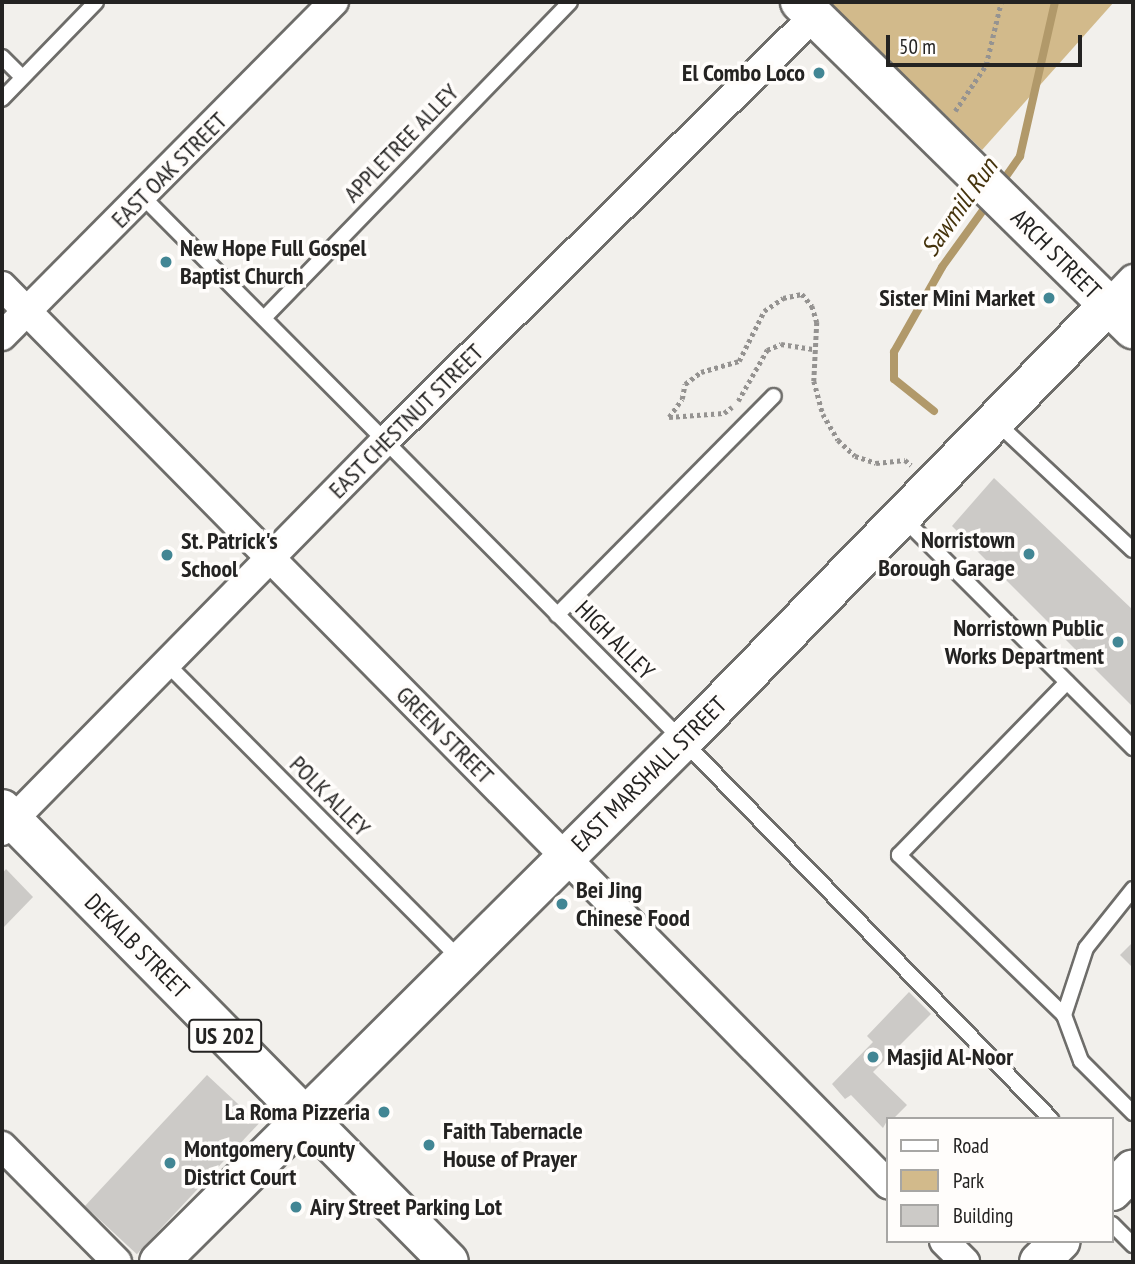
<!DOCTYPE html>
<style>
body{margin:0}
#map{position:relative;width:1135px;height:1264px;overflow:hidden;background:#f2f0ec;font-family:"PT Sans Narrow",sans-serif}
div>[style]{position:absolute}
.green>*{inset:0;background:#d2ba8b}
.stream>*{height:8px;margin:-4px;padding:0 4px;transform-origin:4px;border-radius:4px;background:#b1996a}
.building>*{inset:0;background:#cccac7;transform-origin:0 0}
.path>*{height:4.5px;margin-top:-2.25px;transform-origin:0;background:repeating-linear-gradient(90deg,#959391 0 3.5px,transparent 0 7px)}
.roads{filter:drop-shadow(2px 0 #6e6d6a) drop-shadow(-2px 0 #6e6d6a) drop-shadow(0 2px #6e6d6a) drop-shadow(0 -2px #6e6d6a)}
.lane>*{height:14px;margin:-7px;padding:0 7px;transform-origin:7px;border-radius:7px;background:#fff}
.street>*{height:28px;margin:-14px;padding:0 14px;transform-origin:14px;border-radius:14px;background:#fff}
.secondary>*{height:38px;margin:-19px;padding:0 19px;transform-origin:19px;border-radius:19px;background:#fff}
.highway>*{height:38px;margin:-19px;padding:0 19px;transform-origin:19px;border-radius:19px;background:#fff}
.dots>*{width:19px;height:19px;translate:-50% -50%;box-sizing:border-box;border:4px solid #fffdfb;border-radius:50%}
span{translate:-50% -50%;white-space:nowrap;text-align:center;line-height:1.15;-webkit-text-stroke:7px #fffdfb;paint-order:stroke}
.shield-label span{padding:2px 5px;background:#fffdfb;border:2px solid;border-radius:5px;-webkit-text-stroke-width:0}
.shield-label{font-size:23px;color:#242322;font-weight:700}
.poi-label{font-size:24px;color:#242322;font-weight:700}
.right{translate:-100% -50%;text-align:right}
.left{translate:0 -50%;text-align:left}
.street-label{font-size:24px;color:#242322}
.water-label{font-size:26px;color:#45330c;font-style:italic}
.frame{position:absolute;inset:0;border:4px solid #242322;pointer-events:none}
.legend{position:absolute;left:886px;top:1117px;width:228px;height:126px;box-sizing:border-box;background:#fffdfb;border:2px solid #a7a6a4;margin:0;padding:9px 12px;list-style:none;font-size:21px;color:#242322}
.legend li{display:flex;align-items:center;gap:14px;height:35px}
.legend b{width:35px;border:2px solid #a7a6a4}
.scale{position:absolute;left:886px;top:35px;width:196px;height:32px;box-sizing:border-box;border:4px solid #242322;border-top:0;padding-left:9px;font-size:21px;line-height:24px;white-space:nowrap;color:#242322;-webkit-text-stroke:5px #fffdfb;paint-order:stroke}
</style>
<div id="map">
<div class="green">
<div style="clip-path:polygon(829px 2px,1114px 2px,982px 150px)"></div>
</div>
<div class="stream">
<div style="left:1000px;top:185px;width:35px;rotate:-55deg"></div>
<div style="left:1020px;top:156px;width:158px;rotate:-77.2deg"></div>
<div style="left:934px;top:411px;width:51px;rotate:-141.3deg"></div>
<div style="left:894px;top:379px;width:27px;rotate:-90deg"></div>
<div style="left:894px;top:352px;width:98px;rotate:-60.5deg"></div>
<div style="left:942px;top:267px;width:80px;rotate:-54.1deg"></div>
</div>
<div class="building">
<div style="clip-path:polygon(994px 478px,1133px 610px,1133px 707px,952px 526px)"></div>
<div style="clip-path:polygon(6px 869px,33px 897px,2px 929px,2px 874px)"></div>
<div style="clip-path:polygon(1133px 942px,1133px 968px,1120px 955px)"></div>
<div style="clip-path:polygon(909px 992px,931px 1014px,873px 1072px,907px 1105px,893px 1119px,888px 1119px,883px 1128px,851px 1095px,845px 1099px,832px 1084px,873px 1042px,867px 1036px)"></div>
<div style="left:207px;top:1075px;width:71px;height:179px;rotate:43deg"></div>
</div>
<div class="path">
<div style="left:955px;top:111px;width:55px;rotate:-56deg"></div>
<div style="left:986px;top:65px;width:65px;rotate:-76.6deg"></div>
<div style="left:738px;top:401px;width:59px;rotate:-60.4deg"></div>
<div style="left:767px;top:350px;width:15px;rotate:-23deg"></div>
<div style="left:781px;top:344px;width:32px;rotate:9deg"></div>
<div style="left:669px;top:417px;width:22px;rotate:-54deg"></div>
<div style="left:682px;top:399px;width:15px;rotate:-79deg"></div>
<div style="left:685px;top:384px;width:20px;rotate:-37deg"></div>
<div style="left:701px;top:372px;width:40px;rotate:-16deg"></div>
<div style="left:739px;top:361px;width:56px;rotate:-63.4deg"></div>
<div style="left:764px;top:311px;width:23px;rotate:-34deg"></div>
<div style="left:783px;top:298px;width:19px;rotate:-12deg"></div>
<div style="left:802px;top:294px;width:16px;rotate:50deg"></div>
<div style="left:812px;top:306px;width:17px;rotate:73deg"></div>
<div style="left:817px;top:322px;width:59px;rotate:92.9deg"></div>
<div style="left:814px;top:381px;width:34px;rotate:75deg"></div>
<div style="left:823px;top:414px;width:30px;rotate:60deg"></div>
<div style="left:838px;top:440px;width:23px;rotate:43deg"></div>
<div style="left:855px;top:456px;width:22px;rotate:18deg"></div>
<div style="left:876px;top:463px;width:29px;rotate:-6deg"></div>
<div style="left:905px;top:460px;width:8px;rotate:40deg"></div>
<div style="left:669px;top:417px;width:55px;rotate:-4.2deg"></div>
<div style="left:724px;top:413px;width:10px;rotate:-37deg"></div>
</div>
<div class="roads">
<div class="lane">
<div style="left:2px;top:57px;width:28px;rotate:45deg"></div>
<div style="left:2px;top:99px;width:135px;rotate:-45.9deg"></div>
<div style="left:143px;top:197px;width:767px;rotate:45.21deg"></div>
<div style="left:683px;top:741px;width:528px;rotate:45.77deg"></div>
<div style="left:265px;top:317px;width:438px;rotate:-45.9deg"></div>
<div style="left:996px;top:422px;width:187px;rotate:43.1deg"></div>
<div style="left:902px;top:517px;width:327px;rotate:45deg"></div>
<div style="left:557px;top:615px;width:308px;rotate:-45.3deg"></div>
<div style="left:167px;top:664px;width:416px;rotate:45.2deg"></div>
<div style="left:1133px;top:889px;width:75px;rotate:128.5deg"></div>
<div style="left:1086px;top:948px;width:71px;rotate:108.2deg"></div>
<div style="left:1064px;top:1015px;width:49px;rotate:69.7deg"></div>
<div style="left:1081px;top:1061px;width:74px;rotate:45deg"></div>
<div style="left:1064px;top:1015px;width:230px;rotate:-135.9deg"></div>
<div style="left:899px;top:855px;width:241px;rotate:-45.8deg"></div>
<div style="left:1112px;top:1224px;width:30px;rotate:45deg"></div>
</div>
<div class="street">
<div style="left:2px;top:286px;width:1262px;rotate:45.39deg"></div>
<div style="left:1108px;top:305px;width:36px;rotate:-46deg"></div>
<div style="left:2px;top:336px;width:471px;rotate:-45.2deg"></div>
<div style="left:2px;top:831px;width:545px;rotate:-45.52deg"></div>
<div style="left:384px;top:442px;width:605px;rotate:-44.73deg"></div>
<div style="left:2px;top:1146px;width:163px;rotate:45.2deg"></div>
<div style="left:944px;top:1241px;width:30px;rotate:45deg"></div>
</div>
<div class="secondary">
<div style="left:800px;top:2px;width:467px;rotate:44.5deg"></div>
<div style="left:1112px;top:1191px;width:30px;rotate:-46deg"></div>
<div style="left:159px;top:1262px;width:739px;rotate:-44.84deg"></div>
<div style="left:683px;top:741px;width:609px;rotate:-45.73deg"></div>
<div style="left:1039px;top:1262px;width:30px;rotate:-44deg"></div>
</div>
<div class="highway">
<div style="left:2px;top:809px;width:636px;rotate:45.38deg"></div>
</div>
</div>
<div class="dots">
<div style="left:819px;top:73px;background:#428694"></div>
<div style="left:166px;top:262px;background:#428694"></div>
<div style="left:1049px;top:298px;background:#428694"></div>
<div style="left:1029px;top:554px;background:#428694"></div>
<div style="left:167px;top:555px;background:#428694"></div>
<div style="left:1118px;top:642px;background:#428694"></div>
<div style="left:562px;top:904px;background:#428694"></div>
<div style="left:873px;top:1057px;background:#428694"></div>
<div style="left:384px;top:1112px;background:#428694"></div>
<div style="left:429px;top:1145px;background:#428694"></div>
<div style="left:170px;top:1163px;background:#428694"></div>
<div style="left:296px;top:1207px;background:#428694"></div>
</div>
<div class="shield-label">
<span style="left:225px;top:1036px">US 202</span>
</div>
<div class="poi-label">
<span class="right" style="left:805px;top:73px">El Combo Loco</span>
<span class="left" style="left:180px;top:262px">New Hope Full Gospel<br>Baptist Church</span>
<span class="right" style="left:1035px;top:298px">Sister Mini Market</span>
<span class="right" style="left:1015px;top:554px">Norristown<br>Borough Garage</span>
<span class="left" style="left:181px;top:555px">St. Patrick's<br>School</span>
<span class="right" style="left:1104px;top:642px">Norristown Public<br>Works Department</span>
<span class="left" style="left:576px;top:904px">Bei Jing<br>Chinese Food</span>
<span class="left" style="left:887px;top:1057px">Masjid Al-Noor</span>
<span class="right" style="left:370px;top:1112px">La Roma Pizzeria</span>
<span class="left" style="left:443px;top:1145px">Faith Tabernacle<br>House of Prayer</span>
<span class="left" style="left:184px;top:1163px">Montgomery County<br>District Court</span>
<span class="left" style="left:310px;top:1207px">Airy Street Parking Lot</span>
</div>
<div class="street-label">
<span style="left:401px;top:143px;rotate:-46deg">APPLETREE ALLEY</span>
<span style="left:169px;top:170px;rotate:-45deg">EAST OAK STREET</span>
<span style="left:1056px;top:254px;rotate:45deg">ARCH STREET</span>
<span style="left:406px;top:421px;rotate:-45deg">EAST CHESTNUT STREET</span>
<span style="left:615px;top:640px;rotate:45deg">HIGH ALLEY</span>
<span style="left:445px;top:735px;rotate:45deg">GREEN STREET</span>
<span style="left:649px;top:774px;rotate:-45deg">EAST MARSHALL STREET</span>
<span style="left:330px;top:796px;rotate:45deg">POLK ALLEY</span>
<span style="left:137px;top:946px;rotate:45deg">DEKALB STREET</span>
</div>
<div class="water-label">
<span style="left:959px;top:207px;rotate:-55deg">Sawmill Run</span>
</div>
<div class="frame"></div>
<ul class="legend">
<li><b style="height:9px;background:#fff"></b>Road</li>
<li><b style="height:19px;background:#d2ba8b"></b>Park</li>
<li><b style="height:19px;background:#cccac7"></b>Building</li>
</ul>
<div class="scale">50 m</div>
</div>
